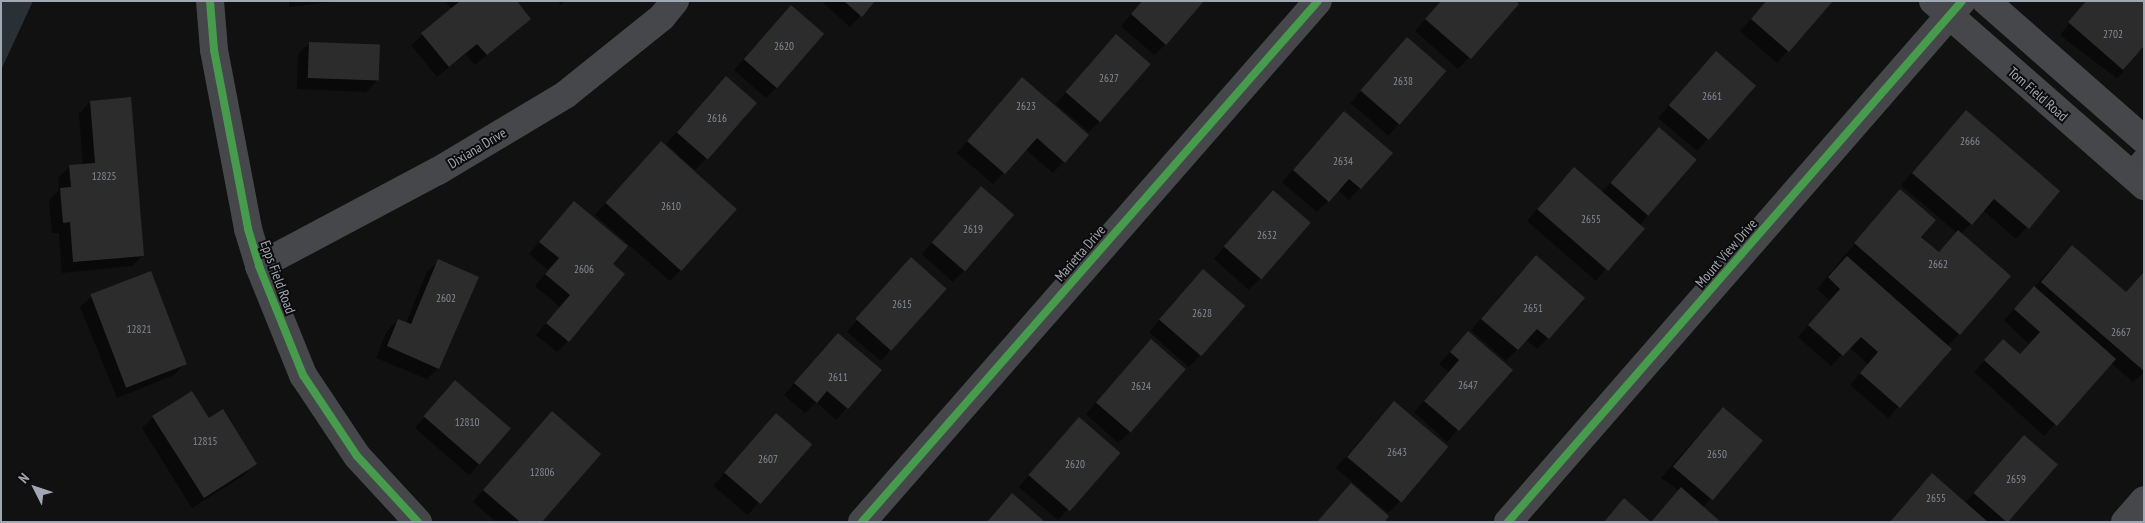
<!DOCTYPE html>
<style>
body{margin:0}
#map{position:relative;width:2145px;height:523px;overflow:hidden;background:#111112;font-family:"PT Sans Narrow",sans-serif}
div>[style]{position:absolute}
.water>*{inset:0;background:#293136}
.shadow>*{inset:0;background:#0007;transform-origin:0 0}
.building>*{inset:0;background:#2c2c2d;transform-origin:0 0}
.service>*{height:20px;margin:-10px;padding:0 10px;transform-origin:10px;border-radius:10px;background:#46474a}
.minor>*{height:28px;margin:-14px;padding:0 14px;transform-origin:14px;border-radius:14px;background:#46474a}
.cycleway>*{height:8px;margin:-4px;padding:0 4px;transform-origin:4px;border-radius:4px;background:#469c4c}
span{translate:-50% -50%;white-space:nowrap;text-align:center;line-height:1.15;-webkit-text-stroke:4px #0c0c0d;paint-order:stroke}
.number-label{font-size:11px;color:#848992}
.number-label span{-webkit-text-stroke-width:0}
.street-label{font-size:14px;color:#a2a8b3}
.frame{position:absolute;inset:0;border:2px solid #a2a8b3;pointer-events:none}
.north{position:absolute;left:10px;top:463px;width:50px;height:50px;-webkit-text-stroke:4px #0c0c0d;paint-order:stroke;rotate:311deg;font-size:14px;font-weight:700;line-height:20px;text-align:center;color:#a2a8b3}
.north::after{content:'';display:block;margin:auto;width:18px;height:22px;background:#a2a8b3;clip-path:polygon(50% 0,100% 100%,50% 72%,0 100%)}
</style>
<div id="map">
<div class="water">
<div style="clip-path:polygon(1px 1px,33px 1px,1px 70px)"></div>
</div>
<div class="shadow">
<div style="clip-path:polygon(289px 1px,339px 1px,289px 7px)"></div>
<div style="clip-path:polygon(445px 1px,515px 1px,529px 19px,475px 65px,466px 54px,437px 77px,411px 45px,452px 9px)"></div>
<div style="clip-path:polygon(557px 1px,565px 1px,561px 5px)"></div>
<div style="clip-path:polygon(821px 1px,874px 1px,850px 27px)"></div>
<div style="clip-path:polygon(1142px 1px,1166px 44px,1154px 55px,1121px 26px)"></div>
<div style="clip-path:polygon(1441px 1px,1517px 4px,1458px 69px,1415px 31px)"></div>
<div style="clip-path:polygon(1767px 1px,1832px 1px,1777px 63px,1740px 31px)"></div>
<div style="left:2086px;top:1px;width:72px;height:43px;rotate:37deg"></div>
<div style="clip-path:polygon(791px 7px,777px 87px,766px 98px,734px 70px)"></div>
<div style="left:1407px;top:38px;width:50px;height:86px;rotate:41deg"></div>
<div style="clip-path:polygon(310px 43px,379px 46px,377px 81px,366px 92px,297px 89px,298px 54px)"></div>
<div style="clip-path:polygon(1105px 47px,1100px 121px,1089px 132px,1056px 104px)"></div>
<div style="clip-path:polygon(1705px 64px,1754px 86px,1697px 151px,1658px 118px)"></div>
<div style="clip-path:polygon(715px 89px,706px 159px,695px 170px,666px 144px)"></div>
<div style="clip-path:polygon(1011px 90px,1087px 136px,1053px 173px,1025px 149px,993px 184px,957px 153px)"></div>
<div style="clip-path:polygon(90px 102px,143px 255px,132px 266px,62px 273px,59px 233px,52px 233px,49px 200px,59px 190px,58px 178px,70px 167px,83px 165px,79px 114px)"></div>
<div style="clip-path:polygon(1966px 111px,2059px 192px,2016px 239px,1983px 210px,1961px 234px,1959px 334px,1947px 346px,1950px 349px,1888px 418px,1850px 385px,1868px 364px,1849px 347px,1831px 366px,1798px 337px,1830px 301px,1817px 289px,1889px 202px,1938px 253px,1957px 233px,1901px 185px)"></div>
<div style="clip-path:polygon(1333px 124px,1391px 153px,1349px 200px,1338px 190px,1317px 212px,1282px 182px)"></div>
<div style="clip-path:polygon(1659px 128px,1648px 215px,1596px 281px,1527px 221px,1563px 179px,1602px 192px)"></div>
<div style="clip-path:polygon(650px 154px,681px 270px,670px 281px,595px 215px)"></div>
<div style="clip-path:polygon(970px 199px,964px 271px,953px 282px,922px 254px)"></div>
<div style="clip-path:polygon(574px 202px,611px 264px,568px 341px,557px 352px,536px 335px,560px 307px,535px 286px,548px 270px,529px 254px)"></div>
<div style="clip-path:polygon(1262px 203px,1260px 279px,1249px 290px,1214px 259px)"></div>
<div style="clip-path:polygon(2061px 258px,2126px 293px,2144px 274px,2144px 372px,2133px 382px,2111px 363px,2044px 436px,1974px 372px,1992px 352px,2019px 355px,2029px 344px,2004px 320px)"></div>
<div style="clip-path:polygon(439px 261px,438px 368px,427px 379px,376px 358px,387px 331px,398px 320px,406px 323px,427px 272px)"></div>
<div style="clip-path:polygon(1525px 268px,1548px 338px,1537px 349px,1526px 340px,1506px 361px,1471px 330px)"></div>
<div style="clip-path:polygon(900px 270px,946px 289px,881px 361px,847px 332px)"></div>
<div style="clip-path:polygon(1192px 282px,1200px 356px,1189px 367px,1149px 332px)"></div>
<div style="clip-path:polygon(92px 296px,185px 364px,174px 375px,117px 398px,80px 307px)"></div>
<div style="clip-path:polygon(1468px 333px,1511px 370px,1447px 442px,1414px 412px,1449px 372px,1439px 364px)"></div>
<div style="clip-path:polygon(827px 346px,880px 371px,836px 420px,816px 402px,805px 413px,784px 395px)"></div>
<div style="clip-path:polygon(1140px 352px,1130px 432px,1118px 443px,1086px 414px)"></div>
<div style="left:455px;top:382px;width:72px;height:61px;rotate:41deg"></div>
<div style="left:776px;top:414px;width:45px;height:95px;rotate:41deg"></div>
<div style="clip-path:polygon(1383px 414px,1399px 502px,1388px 513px,1336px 468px)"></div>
<div style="clip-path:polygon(153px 417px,255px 463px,244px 475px,192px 508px,142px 428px)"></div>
<div style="clip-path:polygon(1712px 420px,1710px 500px,1703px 507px,1661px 478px)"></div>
<div style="clip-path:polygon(541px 424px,540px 522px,496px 522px,473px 502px)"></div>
<div style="clip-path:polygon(1068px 430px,1118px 453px,1058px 520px,1019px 487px)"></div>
<div style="clip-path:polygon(2024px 437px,2056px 466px,2008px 522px,1890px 522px,1921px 486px,1965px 503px)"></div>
</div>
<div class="building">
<div style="clip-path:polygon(460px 1px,517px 1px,531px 19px,487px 55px,477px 44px,449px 67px,421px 33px)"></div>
<div style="clip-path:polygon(844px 1px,875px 1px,862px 17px)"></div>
<div style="clip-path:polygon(1142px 1px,1204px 1px,1166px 45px,1131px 14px)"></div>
<div style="clip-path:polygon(1441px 1px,1516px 1px,1519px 4px,1471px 59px,1425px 19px)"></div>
<div style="clip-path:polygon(1766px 1px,1833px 1px,1789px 52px,1751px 19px)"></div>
<div style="clip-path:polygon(2086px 1px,2144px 1px,2144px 46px,2123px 70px,2068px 22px)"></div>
<div style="left:791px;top:5px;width:44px;height:72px;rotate:41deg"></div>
<div style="left:1116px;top:34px;width:46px;height:77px;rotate:41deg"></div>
<div style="left:1407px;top:37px;width:52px;height:71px;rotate:41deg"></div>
<div style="left:309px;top:42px;width:71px;height:36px;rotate:2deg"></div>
<div style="left:1716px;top:51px;width:53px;height:72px;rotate:41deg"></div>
<div style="left:726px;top:76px;width:41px;height:75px;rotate:41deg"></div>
<div style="clip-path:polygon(1022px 77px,1089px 135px,1065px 163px,1037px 138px,1005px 174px,967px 141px)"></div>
<div style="clip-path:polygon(131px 97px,144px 256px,73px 262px,70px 222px,63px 223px,60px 188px,71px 187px,69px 165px,95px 163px,90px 101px)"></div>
<div style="clip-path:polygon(1966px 110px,2060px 191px,2029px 229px,1994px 199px,1972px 225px,1912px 173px)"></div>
<div style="clip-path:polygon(1344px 111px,1393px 153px,1361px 189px,1349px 179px,1329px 202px,1293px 170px)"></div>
<div style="left:1659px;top:127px;width:50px;height:74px;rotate:41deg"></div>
<div style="left:661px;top:141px;width:102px;height:83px;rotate:42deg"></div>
<div style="left:1574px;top:167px;width:94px;height:56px;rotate:41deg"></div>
<div style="left:981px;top:186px;width:44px;height:75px;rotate:41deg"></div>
<div style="clip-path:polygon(1900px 189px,1936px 220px,1921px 237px,1939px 252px,1958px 230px,2011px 276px,1960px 335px,1854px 243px)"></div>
<div style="left:1273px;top:190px;width:50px;height:75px;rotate:41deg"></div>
<div style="clip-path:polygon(574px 201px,628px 246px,613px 264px,625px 274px,569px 342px,546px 323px,570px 295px,545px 274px,559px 258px,539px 242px)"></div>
<div style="clip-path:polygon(2072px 245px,2126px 292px,2144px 272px,2144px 371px,2041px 282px)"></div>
<div style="clip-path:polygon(1536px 255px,1585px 298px,1549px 339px,1537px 329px,1518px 350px,1481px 319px)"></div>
<div style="clip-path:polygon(1847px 256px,1952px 349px,1900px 408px,1860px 373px,1878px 352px,1861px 337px,1843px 356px,1808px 325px,1840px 289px,1828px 277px)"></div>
<div style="left:911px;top:257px;width:48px;height:83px;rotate:42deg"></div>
<div style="clip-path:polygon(438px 259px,479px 277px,439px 369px,387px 346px,398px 319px,411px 324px)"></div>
<div style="left:1203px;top:269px;width:56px;height:67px;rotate:41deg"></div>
<div style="left:151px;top:271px;width:100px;height:65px;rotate:69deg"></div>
<div style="clip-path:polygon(2034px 286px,2116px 359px,2057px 426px,1984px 360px,2003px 339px,2020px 354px,2040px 332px,2014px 309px)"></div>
<div style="clip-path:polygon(1468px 331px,1513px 370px,1459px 431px,1424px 401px,1459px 360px,1450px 352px)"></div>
<div style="clip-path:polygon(838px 333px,882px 370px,848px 409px,827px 391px,817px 403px,794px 383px)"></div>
<div style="left:1151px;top:339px;width:46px;height:84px;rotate:41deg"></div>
<div style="left:455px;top:380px;width:74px;height:48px;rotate:41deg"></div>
<div style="clip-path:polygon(192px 391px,209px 418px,223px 409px,257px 464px,204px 498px,152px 416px)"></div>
<div style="left:1394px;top:401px;width:71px;height:73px;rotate:40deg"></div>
<div style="left:1723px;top:407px;width:52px;height:78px;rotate:40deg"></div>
<div style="clip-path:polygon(552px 411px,601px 454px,542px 522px,520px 522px,483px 490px)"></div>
<div style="left:776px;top:413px;width:48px;height:79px;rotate:41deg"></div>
<div style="left:1079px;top:417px;width:55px;height:77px;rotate:41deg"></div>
<div style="left:2024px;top:435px;width:45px;height:77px;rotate:41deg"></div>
<div style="clip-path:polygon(1932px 473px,1988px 522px,1890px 522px)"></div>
<div style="clip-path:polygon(1351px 483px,1389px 516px,1385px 522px,1317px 522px)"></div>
<div style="clip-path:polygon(1681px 487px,1721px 522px,1651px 522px)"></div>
<div style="clip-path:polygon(1012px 493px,1045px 522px,987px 522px)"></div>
<div style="clip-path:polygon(1624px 498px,1651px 522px,1604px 522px)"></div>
</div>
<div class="service">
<div style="left:2129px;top:173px;width:22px;rotate:-47deg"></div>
</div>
<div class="minor">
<div style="left:210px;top:1px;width:49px;rotate:85.3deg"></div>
<div style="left:214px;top:50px;width:182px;rotate:79.2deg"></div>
<div style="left:248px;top:229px;width:39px;rotate:73deg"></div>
<div style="left:259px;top:266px;width:118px;rotate:68deg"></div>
<div style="left:303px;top:375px;width:97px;rotate:56.3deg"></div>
<div style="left:357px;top:456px;width:90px;rotate:47.3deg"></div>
<div style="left:1933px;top:1px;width:281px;rotate:41.2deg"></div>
<div style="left:1986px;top:1px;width:210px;rotate:41.3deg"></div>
<div style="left:259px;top:266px;width:203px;rotate:-28deg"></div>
<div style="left:438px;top:171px;width:148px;rotate:-30.9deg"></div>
<div style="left:565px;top:95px;width:124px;rotate:-38.8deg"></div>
<div style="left:662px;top:17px;width:21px;rotate:-51deg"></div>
<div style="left:862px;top:522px;width:692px;rotate:-48.81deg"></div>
<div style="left:1508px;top:522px;width:691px;rotate:-48.93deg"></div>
<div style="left:2125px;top:522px;width:29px;rotate:-49deg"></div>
</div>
<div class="cycleway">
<div style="left:210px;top:1px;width:49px;rotate:85.3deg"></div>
<div style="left:214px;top:50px;width:182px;rotate:79.2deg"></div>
<div style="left:248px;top:229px;width:39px;rotate:73deg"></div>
<div style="left:259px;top:266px;width:118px;rotate:68deg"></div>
<div style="left:303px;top:375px;width:97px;rotate:56.3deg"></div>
<div style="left:357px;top:456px;width:90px;rotate:47.3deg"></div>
<div style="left:862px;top:522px;width:692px;rotate:-48.81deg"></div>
<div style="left:1508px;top:522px;width:691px;rotate:-48.93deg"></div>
</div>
<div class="number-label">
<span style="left:2113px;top:34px">2702</span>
<span style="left:784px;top:46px">2620</span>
<span style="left:1109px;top:78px">2627</span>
<span style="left:1403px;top:81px">2638</span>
<span style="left:1712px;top:96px">2661</span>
<span style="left:1026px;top:106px">2623</span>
<span style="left:717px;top:118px">2616</span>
<span style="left:1970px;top:141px">2666</span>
<span style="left:1343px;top:161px">2634</span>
<span style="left:104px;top:176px">12825</span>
<span style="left:671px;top:206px">2610</span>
<span style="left:1591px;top:219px">2655</span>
<span style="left:973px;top:229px">2619</span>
<span style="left:1267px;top:235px">2632</span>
<span style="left:1938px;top:264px">2662</span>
<span style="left:584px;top:269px">2606</span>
<span style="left:446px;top:298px">2602</span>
<span style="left:902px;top:304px">2615</span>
<span style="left:1533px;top:308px">2651</span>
<span style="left:1202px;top:313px">2628</span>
<span style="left:139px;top:329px">12821</span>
<span style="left:2121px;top:332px">2667</span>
<span style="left:838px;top:377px">2611</span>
<span style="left:1468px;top:385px">2647</span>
<span style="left:1141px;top:386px">2624</span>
<span style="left:467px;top:422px">12810</span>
<span style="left:205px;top:441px">12815</span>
<span style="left:1397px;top:452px">2643</span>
<span style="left:1717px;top:454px">2650</span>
<span style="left:768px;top:459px">2607</span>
<span style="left:1075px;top:464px">2620</span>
<span style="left:542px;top:472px">12806</span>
<span style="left:2016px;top:479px">2659</span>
<span style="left:1936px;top:498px">2655</span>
</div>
<div class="street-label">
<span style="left:2038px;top:94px;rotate:41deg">Tom Field Road</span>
<span style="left:477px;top:148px;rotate:-31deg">Dixiana Drive</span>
<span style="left:1080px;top:253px;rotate:-49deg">Marietta Drive</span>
<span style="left:1726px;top:253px;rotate:-49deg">Mount View Drive</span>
<span style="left:278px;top:277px;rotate:70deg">Epps Field Road</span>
</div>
<div class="frame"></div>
<div class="north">N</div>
</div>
